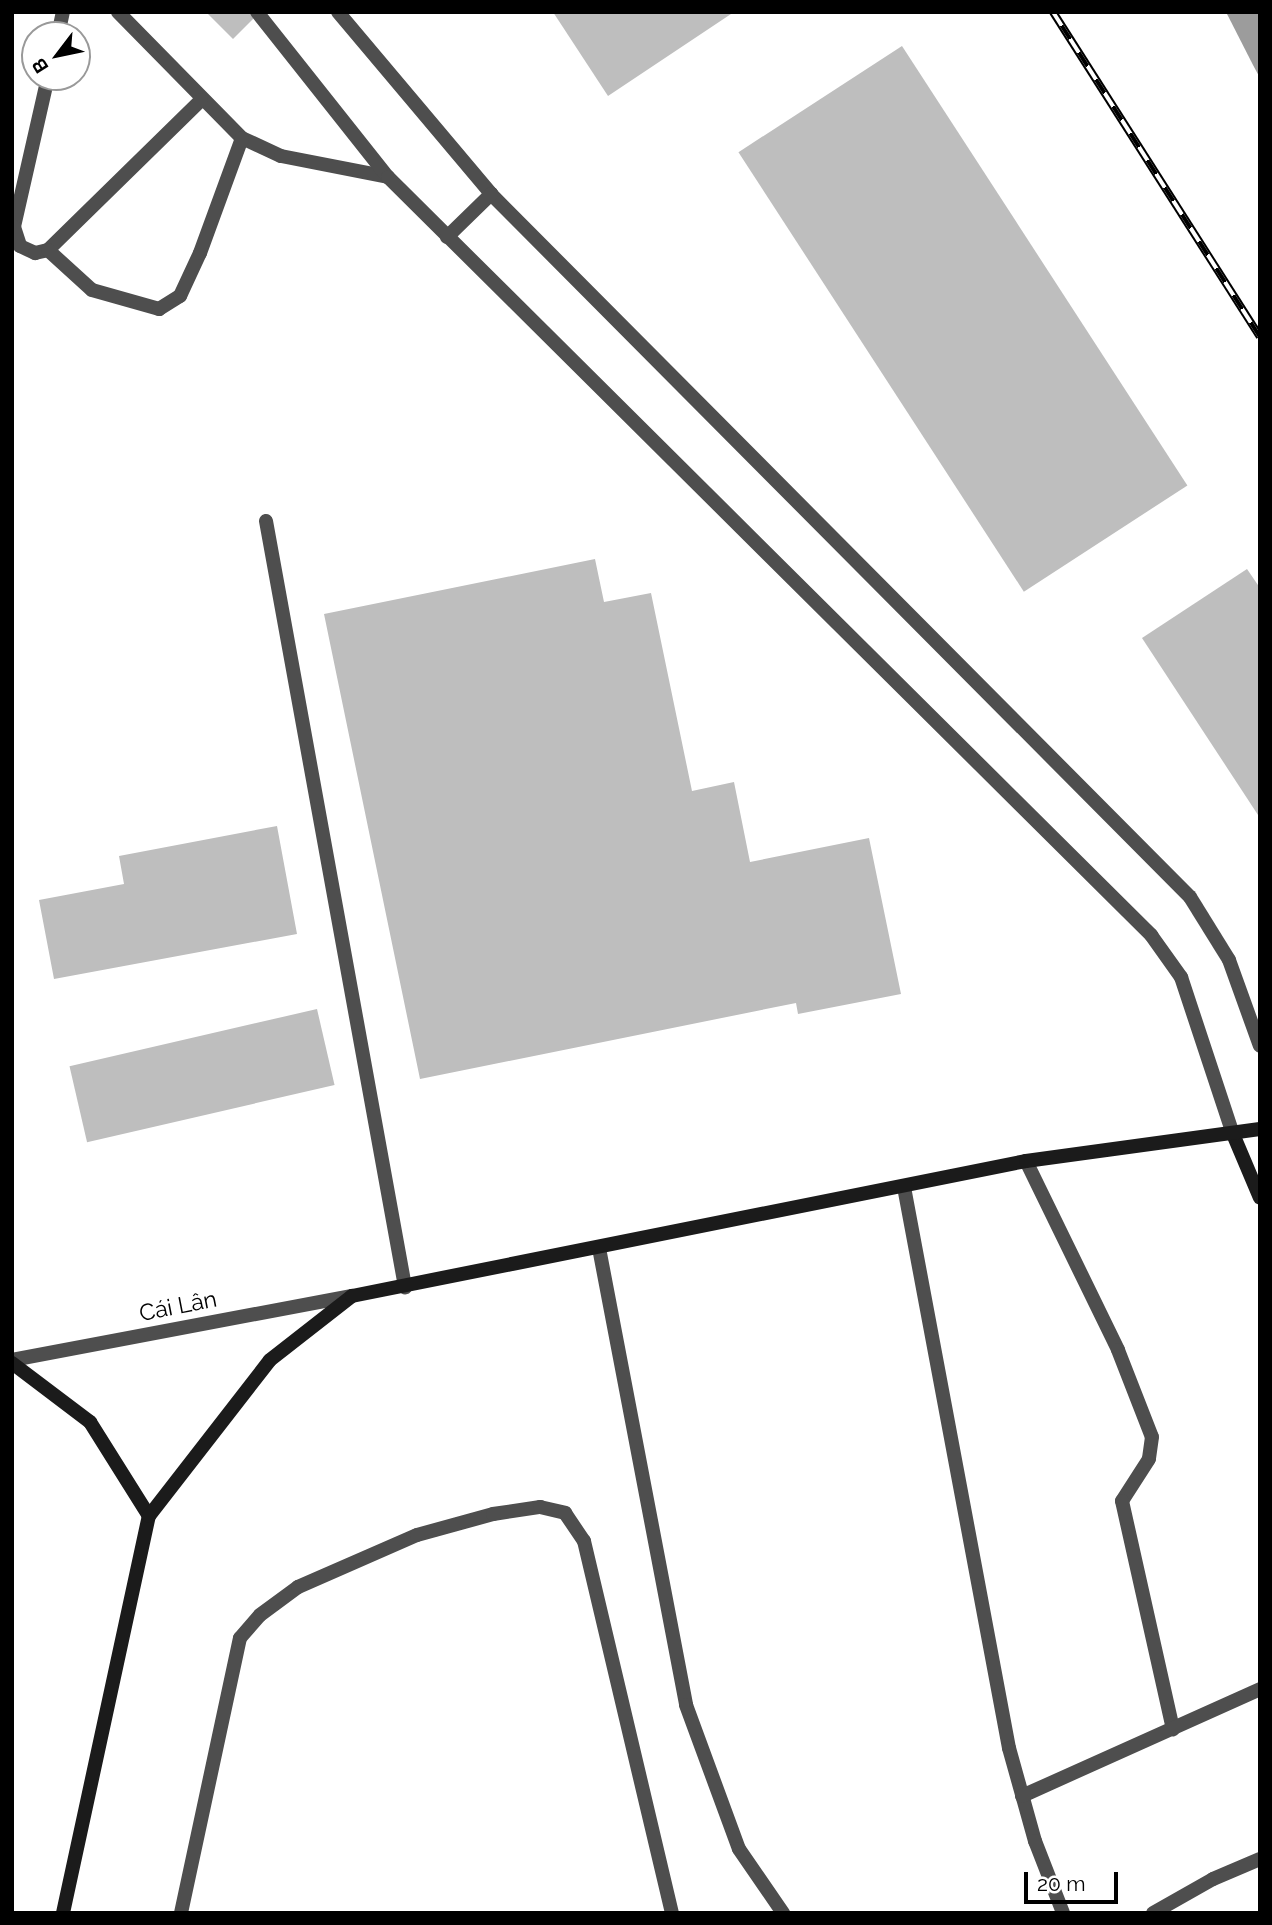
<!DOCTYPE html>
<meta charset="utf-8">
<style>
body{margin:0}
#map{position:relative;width:1272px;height:1925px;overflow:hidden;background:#fff;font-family:Raleway,sans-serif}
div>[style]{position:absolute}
.water>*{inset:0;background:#9c9c9c}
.building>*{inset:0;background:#bebebe;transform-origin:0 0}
.lane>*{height:14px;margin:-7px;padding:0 7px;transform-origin:7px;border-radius:7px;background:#4e4e4e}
.street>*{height:14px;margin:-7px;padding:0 7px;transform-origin:7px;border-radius:7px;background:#4e4e4e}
.secondary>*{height:14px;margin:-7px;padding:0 7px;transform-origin:7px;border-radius:7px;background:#1b1b1b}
.rail>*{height:8px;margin-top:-4px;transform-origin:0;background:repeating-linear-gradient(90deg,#fff 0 16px,#000 0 32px);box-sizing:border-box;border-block:2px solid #000}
span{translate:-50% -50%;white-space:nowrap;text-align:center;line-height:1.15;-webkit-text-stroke:5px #fff;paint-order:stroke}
.street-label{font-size:23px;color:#000}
.frame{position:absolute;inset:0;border:14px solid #000;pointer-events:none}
.north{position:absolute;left:21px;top:21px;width:70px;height:70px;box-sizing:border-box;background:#fff;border:2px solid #999;border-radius:50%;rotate:238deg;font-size:19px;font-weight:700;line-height:28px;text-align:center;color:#000}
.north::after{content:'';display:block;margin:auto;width:24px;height:32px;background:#000;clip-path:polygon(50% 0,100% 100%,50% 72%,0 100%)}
.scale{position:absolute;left:1024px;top:1872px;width:94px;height:32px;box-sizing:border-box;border:4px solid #000;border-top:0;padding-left:9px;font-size:21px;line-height:24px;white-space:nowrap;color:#000;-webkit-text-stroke:5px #fff;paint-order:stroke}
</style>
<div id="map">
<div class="water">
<div style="clip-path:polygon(1226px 12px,1260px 12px,1260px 78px,1253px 65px)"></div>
</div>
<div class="building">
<div style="clip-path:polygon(206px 12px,260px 12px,233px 39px)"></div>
<div style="clip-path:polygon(553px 12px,734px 12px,608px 96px)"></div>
<div style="left:902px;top:46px;width:524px;height:195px;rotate:57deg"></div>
<div style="clip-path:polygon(595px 559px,604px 602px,651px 593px,692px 791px,734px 782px,750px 862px,869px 838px,901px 994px,798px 1014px,796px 1003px,420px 1079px,324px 614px)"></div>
<div style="clip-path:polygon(1247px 569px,1260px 588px,1260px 818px,1142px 638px)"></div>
<div style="clip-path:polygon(277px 826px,297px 934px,54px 979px,39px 900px,124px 884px,119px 856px)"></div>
<div style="left:317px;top:1009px;width:78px;height:254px;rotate:77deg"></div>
</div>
<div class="lane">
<div style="left:118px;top:12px;width:177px;rotate:45.5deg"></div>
<div style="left:242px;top:138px;width:43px;rotate:24.8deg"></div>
<div style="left:281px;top:156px;width:109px;rotate:11.1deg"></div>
<div style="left:257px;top:12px;width:211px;rotate:51.6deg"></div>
<div style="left:388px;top:177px;width:1076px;rotate:44.81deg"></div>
<div style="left:1151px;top:935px;width:52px;rotate:54.5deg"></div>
<div style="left:1181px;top:977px;width:165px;rotate:71.7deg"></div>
<div style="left:338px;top:12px;width:238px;rotate:49.9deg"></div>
<div style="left:491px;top:194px;width:991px;rotate:45.16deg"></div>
<div style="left:1190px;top:897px;width:74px;rotate:58.2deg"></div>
<div style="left:1229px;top:960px;width:91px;rotate:70.2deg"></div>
<div style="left:58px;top:35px;width:24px;rotate:-78deg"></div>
<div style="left:48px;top:77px;width:154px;rotate:102.8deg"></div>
<div style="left:14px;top:227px;width:20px;rotate:72deg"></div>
<div style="left:20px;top:246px;width:17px;rotate:25deg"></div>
<div style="left:35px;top:253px;width:13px;rotate:-13deg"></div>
<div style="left:48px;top:250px;width:214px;rotate:-44.4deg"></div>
<div style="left:447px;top:237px;width:62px;rotate:-44.3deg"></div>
<div style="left:48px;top:250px;width:59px;rotate:42.3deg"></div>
<div style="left:92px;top:290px;width:70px;rotate:15.8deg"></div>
<div style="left:159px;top:309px;width:25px;rotate:-32deg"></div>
<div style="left:180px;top:296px;width:47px;rotate:-65.1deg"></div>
<div style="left:200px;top:253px;width:122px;rotate:-69.9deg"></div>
<div style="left:266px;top:521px;width:779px;rotate:79.71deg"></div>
<div style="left:599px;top:1248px;width:465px;rotate:79.2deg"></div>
<div style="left:686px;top:1705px;width:153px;rotate:69.8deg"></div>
<div style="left:739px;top:1849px;width:78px;rotate:55.5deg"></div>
<div style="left:12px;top:1360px;width:346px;rotate:-10.7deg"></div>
<div style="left:181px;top:1913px;width:281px;rotate:-77.9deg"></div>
<div style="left:240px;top:1638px;width:30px;rotate:-49deg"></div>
<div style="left:260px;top:1615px;width:47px;rotate:-36.4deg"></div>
<div style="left:298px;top:1587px;width:130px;rotate:-23.6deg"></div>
<div style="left:417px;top:1535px;width:79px;rotate:-15.4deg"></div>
<div style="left:493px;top:1514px;width:48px;rotate:-8.5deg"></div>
<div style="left:540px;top:1507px;width:26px;rotate:13deg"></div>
<div style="left:565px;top:1513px;width:34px;rotate:56deg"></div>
<div style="left:584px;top:1541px;width:382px;rotate:76.7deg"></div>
</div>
<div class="street">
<div style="left:1026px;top:1161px;width:210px;rotate:64deg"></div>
<div style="left:1118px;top:1350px;width:93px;rotate:68.7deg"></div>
<div style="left:1152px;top:1437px;width:22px;rotate:98deg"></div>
<div style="left:1149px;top:1459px;width:50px;rotate:122.7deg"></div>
<div style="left:1122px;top:1501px;width:234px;rotate:77.4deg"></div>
<div style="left:904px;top:1187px;width:571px;rotate:79.4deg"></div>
<div style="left:1009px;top:1748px;width:97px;rotate:74.4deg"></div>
<div style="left:1035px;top:1841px;width:77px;rotate:68.7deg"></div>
<div style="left:1022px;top:1796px;width:261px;rotate:-24.2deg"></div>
<div style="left:1153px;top:1913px;width:69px;rotate:-29.5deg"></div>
<div style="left:1213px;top:1879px;width:51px;rotate:-23.1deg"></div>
</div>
<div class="secondary">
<div style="left:1233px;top:1134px;width:69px;rotate:67.1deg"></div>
<div style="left:12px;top:1363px;width:98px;rotate:37.1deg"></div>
<div style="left:90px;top:1422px;width:111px;rotate:57.9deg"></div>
<div style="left:63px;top:1913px;width:406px;rotate:-77.8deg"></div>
<div style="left:149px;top:1516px;width:197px;rotate:-52.2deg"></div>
<div style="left:270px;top:1360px;width:104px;rotate:-38deg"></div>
<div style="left:352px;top:1296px;width:687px;rotate:-11.33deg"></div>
<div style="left:1026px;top:1161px;width:236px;rotate:-7.8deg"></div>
</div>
<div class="rail">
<div style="left:1053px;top:12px;width:385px;rotate:57.5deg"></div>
</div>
<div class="street-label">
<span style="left:178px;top:1306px;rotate:-11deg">Cái Lân</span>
</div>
<div class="frame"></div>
<div class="north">B</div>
<div class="scale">20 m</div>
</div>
